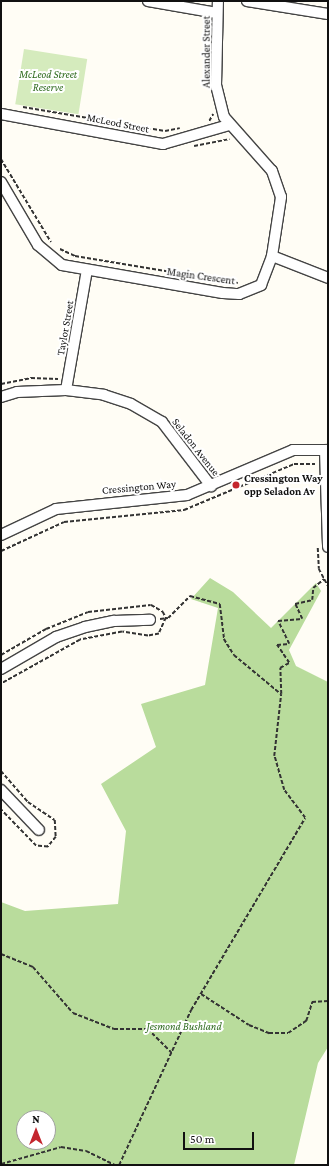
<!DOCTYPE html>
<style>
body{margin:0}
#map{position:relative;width:329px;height:1166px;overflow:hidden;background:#fffdf5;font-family:"Crimson Pro",serif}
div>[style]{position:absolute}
.green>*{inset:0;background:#d5ebbd;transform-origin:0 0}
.forest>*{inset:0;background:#b9dc9c}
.path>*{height:1.5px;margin-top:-0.75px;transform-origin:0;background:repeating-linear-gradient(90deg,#333 0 4px,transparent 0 6px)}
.roads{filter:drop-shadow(1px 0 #444) drop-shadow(-1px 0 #444) drop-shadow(0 1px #444) drop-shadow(0 -1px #444)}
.minor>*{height:10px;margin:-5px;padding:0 5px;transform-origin:5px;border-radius:5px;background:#fff}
.dots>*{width:11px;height:11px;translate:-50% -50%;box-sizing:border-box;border:2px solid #fff;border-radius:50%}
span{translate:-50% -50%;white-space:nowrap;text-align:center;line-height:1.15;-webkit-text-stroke:4px #fff;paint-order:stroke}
.street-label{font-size:11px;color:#111}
.park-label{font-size:11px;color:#2f6b1f;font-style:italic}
.poi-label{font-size:11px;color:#111;font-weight:700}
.left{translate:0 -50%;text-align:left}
.frame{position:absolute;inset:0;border:2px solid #111;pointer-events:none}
.north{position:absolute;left:16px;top:1110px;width:40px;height:40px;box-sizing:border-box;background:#fff;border:1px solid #a0a0a0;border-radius:50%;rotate:0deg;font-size:11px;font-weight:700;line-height:16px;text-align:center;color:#111}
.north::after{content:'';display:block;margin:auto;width:14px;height:18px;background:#c4262e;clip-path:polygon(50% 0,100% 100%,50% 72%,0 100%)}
.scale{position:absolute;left:183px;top:1132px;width:71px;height:18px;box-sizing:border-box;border:2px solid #111;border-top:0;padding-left:5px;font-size:12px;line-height:14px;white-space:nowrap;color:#111;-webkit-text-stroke:3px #fff;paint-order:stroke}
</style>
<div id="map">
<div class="green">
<div style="left:24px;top:49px;width:64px;height:56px;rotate:9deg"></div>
</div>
<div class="forest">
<div style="clip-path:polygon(evenodd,210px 578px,233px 592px,271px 628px,316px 583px,321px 591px,289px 650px,296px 666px,328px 682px,328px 1047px,318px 1063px,294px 1165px,1px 1165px,1px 902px,25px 911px,118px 904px,126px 831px,101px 784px,156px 747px,141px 704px,205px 685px,218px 608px,191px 599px,210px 578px,24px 1118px,48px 1118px,48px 1142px,24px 1142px,24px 1118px)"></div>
</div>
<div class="path">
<div style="left:23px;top:107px;width:144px;rotate:9.6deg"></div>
<div style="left:165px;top:131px;width:15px;rotate:-11deg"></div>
<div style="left:209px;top:121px;width:8px;rotate:-60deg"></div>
<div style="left:194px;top:146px;width:36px;rotate:-11deg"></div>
<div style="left:1px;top:159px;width:97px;rotate:58.9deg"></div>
<div style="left:60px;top:249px;width:17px;rotate:25deg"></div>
<div style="left:75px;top:256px;width:165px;rotate:9.4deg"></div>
<div style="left:1px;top:384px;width:31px;rotate:-11deg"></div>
<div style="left:31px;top:378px;width:27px;rotate:2deg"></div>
<div style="left:318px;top:548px;width:21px;rotate:87deg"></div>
<div style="left:319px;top:569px;width:19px;rotate:62deg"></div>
<div style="left:1px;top:551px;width:69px;rotate:-24.7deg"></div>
<div style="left:64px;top:522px;width:121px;rotate:-5.7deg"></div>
<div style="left:184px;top:510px;width:119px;rotate:-22.7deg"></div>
<div style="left:294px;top:464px;width:21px"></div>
<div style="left:160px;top:619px;width:8px;rotate:-7deg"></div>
<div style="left:168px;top:618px;width:31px;rotate:-45deg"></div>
<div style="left:190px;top:596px;width:31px;rotate:15deg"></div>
<div style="left:220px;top:604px;width:35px;rotate:83deg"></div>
<div style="left:224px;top:639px;width:19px;rotate:58deg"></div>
<div style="left:234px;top:655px;width:61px;rotate:39.7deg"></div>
<div style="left:1px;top:655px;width:52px;rotate:-30deg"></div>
<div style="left:46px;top:629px;width:45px;rotate:-22deg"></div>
<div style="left:88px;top:612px;width:63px;rotate:-6.3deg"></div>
<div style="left:151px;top:605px;width:14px;rotate:30deg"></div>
<div style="left:163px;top:612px;width:7px;rotate:63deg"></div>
<div style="left:166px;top:618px;width:17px;rotate:114deg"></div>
<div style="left:159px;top:634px;width:11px;rotate:170deg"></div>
<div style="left:148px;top:636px;width:26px;rotate:-171deg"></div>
<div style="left:122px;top:632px;width:43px;rotate:169.2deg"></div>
<div style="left:80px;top:640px;width:90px;rotate:150.9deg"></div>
<div style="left:1px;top:771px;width:41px;rotate:48.9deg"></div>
<div style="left:28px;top:802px;width:32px;rotate:34deg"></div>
<div style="left:55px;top:820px;width:17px;rotate:87deg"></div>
<div style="left:56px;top:837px;width:13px;rotate:129deg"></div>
<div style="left:48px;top:847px;width:12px;rotate:-175deg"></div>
<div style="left:36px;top:846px;width:50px;rotate:-134.2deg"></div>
<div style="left:1px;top:954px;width:35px;rotate:22deg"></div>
<div style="left:33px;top:967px;width:61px;rotate:49deg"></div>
<div style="left:73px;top:1013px;width:44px;rotate:21.3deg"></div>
<div style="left:114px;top:1029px;width:34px"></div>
<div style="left:148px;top:1029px;width:33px;rotate:45deg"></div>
<div style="left:201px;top:994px;width:57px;rotate:32.9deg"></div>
<div style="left:249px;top:1025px;width:22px;rotate:22deg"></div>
<div style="left:269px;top:1033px;width:19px"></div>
<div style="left:288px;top:1033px;width:22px;rotate:-34deg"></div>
<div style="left:306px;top:1021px;width:20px;rotate:-72deg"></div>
<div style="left:312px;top:1002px;width:16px;rotate:-4deg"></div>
<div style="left:1px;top:1164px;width:62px;rotate:-15.8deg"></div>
<div style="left:61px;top:1147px;width:25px;rotate:9deg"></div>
<div style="left:86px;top:1151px;width:32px;rotate:26deg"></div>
<div style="left:119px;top:1165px;width:171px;rotate:-65.1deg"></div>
<div style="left:191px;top:1010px;width:223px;rotate:-59.3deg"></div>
<div style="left:305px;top:818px;width:35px;rotate:-127deg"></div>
<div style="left:284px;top:790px;width:35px;rotate:-106deg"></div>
<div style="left:274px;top:756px;width:62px;rotate:-83.6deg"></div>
<div style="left:281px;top:694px;width:26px;rotate:-92deg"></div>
<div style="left:280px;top:668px;width:10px;rotate:-29deg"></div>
<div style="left:289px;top:663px;width:22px;rotate:-124deg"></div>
<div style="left:277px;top:645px;width:12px;rotate:-5deg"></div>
<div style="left:289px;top:644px;width:25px;rotate:-116deg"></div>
<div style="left:278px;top:621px;width:24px;rotate:-5deg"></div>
<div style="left:302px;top:619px;width:17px;rotate:-115deg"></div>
<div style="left:295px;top:604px;width:17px;rotate:-13deg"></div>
<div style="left:312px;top:600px;width:12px;rotate:-85deg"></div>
<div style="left:313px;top:588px;width:14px;rotate:-39deg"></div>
</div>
<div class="roads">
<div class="minor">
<div style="left:148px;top:1px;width:70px;rotate:9.9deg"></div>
<div style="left:247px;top:1px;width:82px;rotate:9.1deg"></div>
<div style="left:1px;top:114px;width:165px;rotate:10.5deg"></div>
<div style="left:163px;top:144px;width:69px;rotate:-16.1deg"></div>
<div style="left:1px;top:182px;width:73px;rotate:59.6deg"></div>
<div style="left:38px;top:245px;width:31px;rotate:40deg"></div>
<div style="left:62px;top:265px;width:163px;rotate:9.9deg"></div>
<div style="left:223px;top:293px;width:16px;rotate:4deg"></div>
<div style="left:239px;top:294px;width:24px;rotate:-22deg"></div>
<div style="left:261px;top:285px;width:31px;rotate:-69deg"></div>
<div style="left:272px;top:256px;width:60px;rotate:-81.3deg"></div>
<div style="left:281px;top:197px;width:28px;rotate:-109deg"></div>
<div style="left:272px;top:171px;width:72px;rotate:-131.6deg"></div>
<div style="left:224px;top:117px;width:32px;rotate:-104deg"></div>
<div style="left:216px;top:86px;width:85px;rotate:-88.7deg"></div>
<div style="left:272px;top:256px;width:60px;rotate:21.4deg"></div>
<div style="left:66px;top:390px;width:122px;rotate:-80.1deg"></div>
<div style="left:1px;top:397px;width:17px;rotate:-17deg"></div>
<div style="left:17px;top:392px;width:49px;rotate:-2.3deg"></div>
<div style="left:66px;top:390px;width:38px;rotate:7deg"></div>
<div style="left:104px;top:395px;width:28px;rotate:18deg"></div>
<div style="left:131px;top:404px;width:36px;rotate:30deg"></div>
<div style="left:162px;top:422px;width:81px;rotate:52.6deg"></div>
<div style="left:325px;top:450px;width:97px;rotate:88.2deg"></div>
<div style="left:1px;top:535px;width:61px;rotate:-25.3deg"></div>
<div style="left:56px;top:509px;width:132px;rotate:-6.1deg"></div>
<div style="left:187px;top:495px;width:115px;rotate:-23deg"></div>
<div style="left:293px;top:450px;width:35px"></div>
<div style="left:1px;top:669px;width:64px;rotate:-30.2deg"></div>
<div style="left:56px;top:637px;width:31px;rotate:-19deg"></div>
<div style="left:85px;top:627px;width:30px;rotate:-12deg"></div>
<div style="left:114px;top:621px;width:36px;rotate:-2deg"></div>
<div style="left:1px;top:790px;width:55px;rotate:46.5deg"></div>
</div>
</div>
<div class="dots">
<div style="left:236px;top:485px;background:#c4262e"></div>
</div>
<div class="street-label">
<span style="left:206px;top:52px;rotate:-90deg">Alexander Street</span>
<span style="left:118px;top:123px;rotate:11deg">McLeod Street</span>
<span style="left:201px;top:276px;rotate:8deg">Magin Crescent</span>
<span style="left:65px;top:328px;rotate:-80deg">Taylor Street</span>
<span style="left:196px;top:447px;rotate:52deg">Seladon Avenue</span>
<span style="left:139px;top:487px;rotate:-5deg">Cressington Way</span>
</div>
<div class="park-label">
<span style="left:48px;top:81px">McLeod Street<br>Reserve</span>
<span style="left:184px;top:1026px">Jesmond Bushland</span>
</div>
<div class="poi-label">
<span class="left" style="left:244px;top:485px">Cressington Way<br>opp Seladon Av</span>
</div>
<div class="frame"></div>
<div class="north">N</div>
<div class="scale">50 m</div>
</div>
